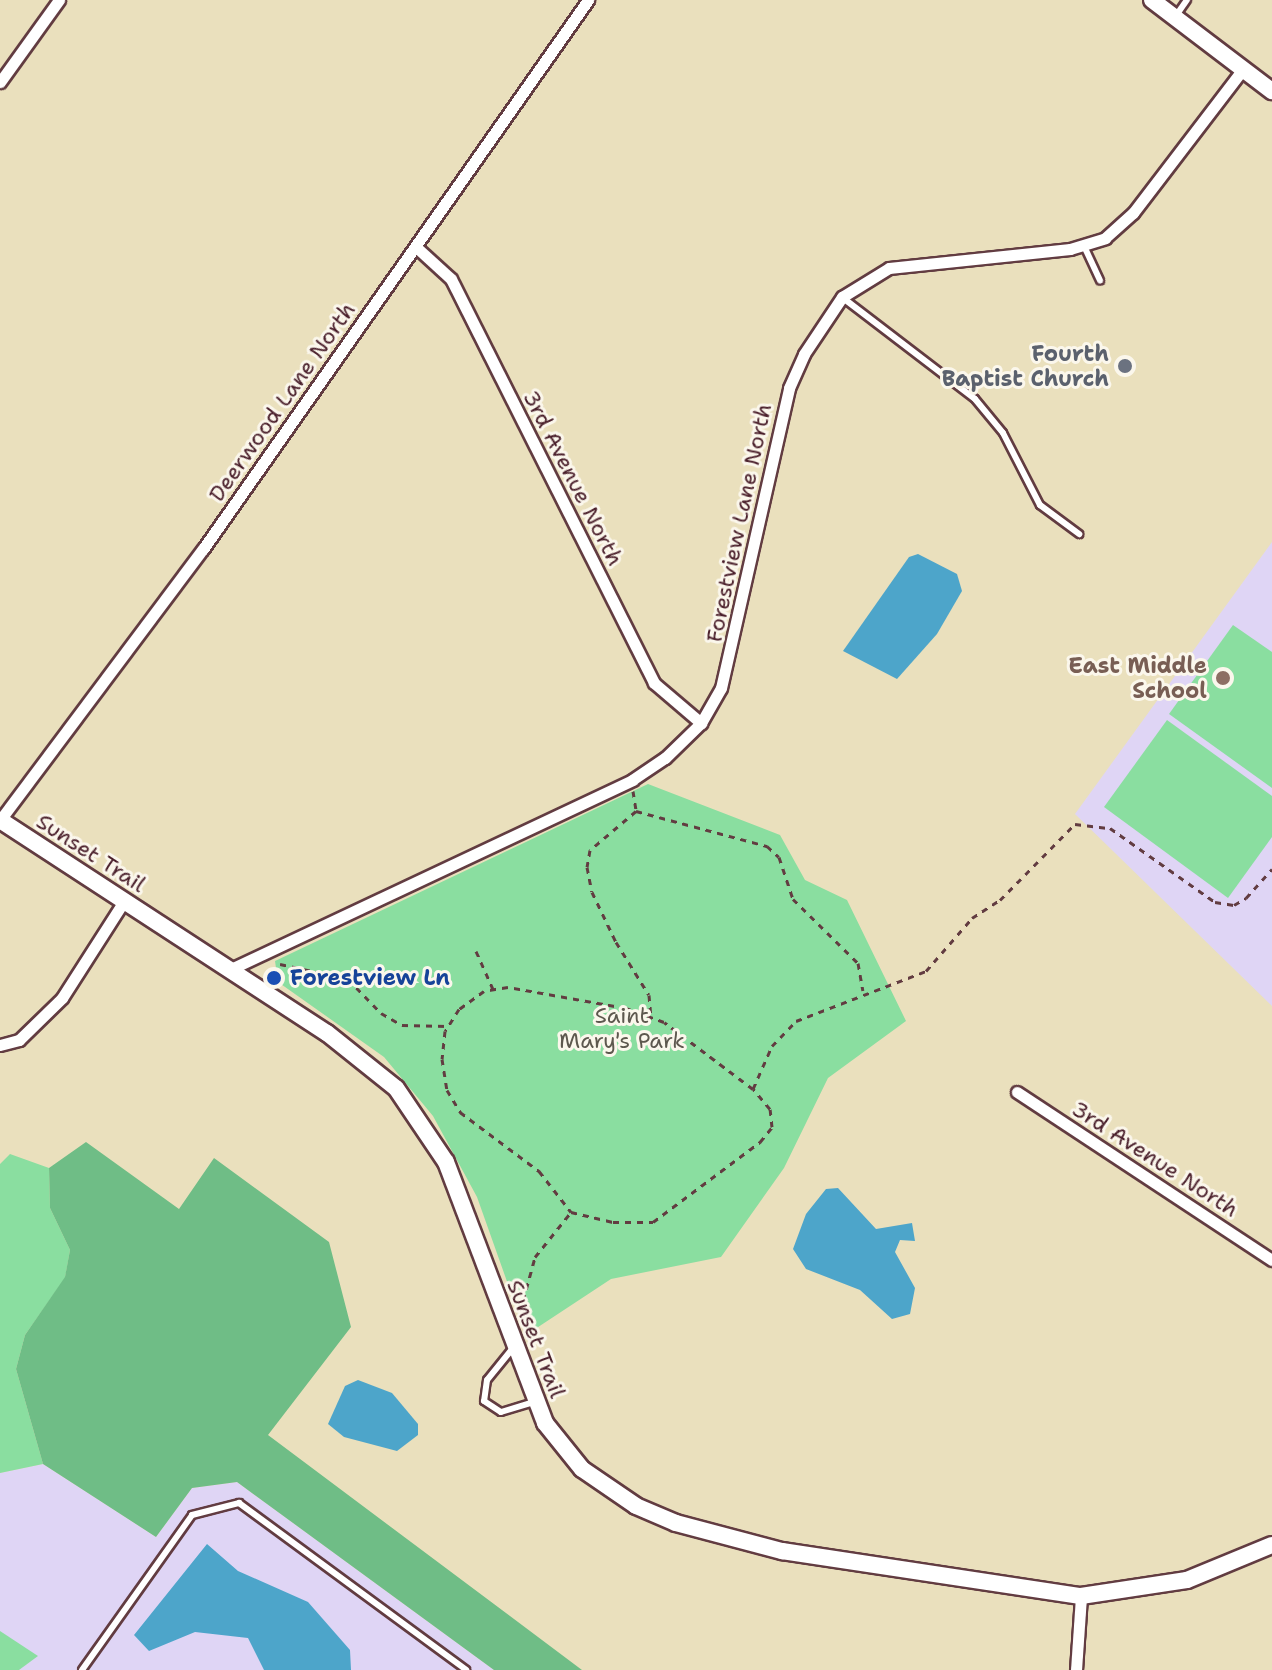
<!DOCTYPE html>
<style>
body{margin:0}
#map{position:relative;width:1272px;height:1670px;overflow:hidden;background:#eae0bd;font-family:"Shantell Sans",sans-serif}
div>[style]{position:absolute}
.built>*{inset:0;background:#dfd5f5}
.green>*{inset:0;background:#8adea0}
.forest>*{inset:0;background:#6fbd86}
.water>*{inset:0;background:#4da5ca}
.path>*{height:3px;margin-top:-1.5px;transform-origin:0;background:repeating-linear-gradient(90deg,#623c41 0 6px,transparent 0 12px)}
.roads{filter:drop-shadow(2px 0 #623c41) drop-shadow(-2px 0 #623c41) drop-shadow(0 2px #623c41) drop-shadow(0 -2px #623c41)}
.lane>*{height:6px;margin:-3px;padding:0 3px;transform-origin:3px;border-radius:3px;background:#fff}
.street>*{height:11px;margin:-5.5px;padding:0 5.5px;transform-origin:5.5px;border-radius:5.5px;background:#fff}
.secondary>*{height:16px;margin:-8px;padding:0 8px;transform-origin:8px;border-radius:8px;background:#fff}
.dots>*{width:22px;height:22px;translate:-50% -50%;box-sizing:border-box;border:4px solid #fbf7ec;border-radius:50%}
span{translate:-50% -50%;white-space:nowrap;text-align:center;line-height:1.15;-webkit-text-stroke:6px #fbf7ec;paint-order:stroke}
.worship-label{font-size:22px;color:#5b616d;font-weight:700}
.right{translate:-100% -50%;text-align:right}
.street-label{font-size:22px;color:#4a1f2b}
.education-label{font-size:22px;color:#785e54;font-weight:700}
.transit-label{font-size:22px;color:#164399;font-weight:700}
.left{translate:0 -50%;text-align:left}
.park-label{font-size:22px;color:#5d584e}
</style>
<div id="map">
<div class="built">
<div style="clip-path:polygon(1272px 542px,1272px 1006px,1075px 814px)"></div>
<div style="clip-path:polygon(43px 1464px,156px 1537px,192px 1488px,237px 1482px,494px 1670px,0 1670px,0 1473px)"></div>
</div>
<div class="green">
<div style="clip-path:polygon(1233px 625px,1272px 652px,1272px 788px,1169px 714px)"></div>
<div style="clip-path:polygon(1167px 720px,1272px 796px,1272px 837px,1228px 898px,1104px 807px)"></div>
<div style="clip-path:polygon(648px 784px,780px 835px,805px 880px,847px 900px,906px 1021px,828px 1078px,784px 1168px,721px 1257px,611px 1279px,526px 1335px,477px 1197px,433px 1116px,384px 1057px,278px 982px,275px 961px)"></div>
<div style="clip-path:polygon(10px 1154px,49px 1168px,50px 1208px,70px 1250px,65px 1278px,25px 1335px,16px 1369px,43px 1464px,0 1473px,0 1164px)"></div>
<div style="clip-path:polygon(0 1631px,38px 1656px,19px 1670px,0 1670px)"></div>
</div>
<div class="forest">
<div style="clip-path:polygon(86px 1142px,179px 1209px,214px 1158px,329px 1242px,351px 1327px,268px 1435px,582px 1670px,494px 1670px,237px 1482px,192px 1488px,156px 1537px,43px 1464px,16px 1369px,25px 1335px,65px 1277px,70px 1250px,50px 1208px,49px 1168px)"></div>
</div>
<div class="water">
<div style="clip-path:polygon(918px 554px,957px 574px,962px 591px,937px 634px,897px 679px,843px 651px,909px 557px)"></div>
<div style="clip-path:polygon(838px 1188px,876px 1229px,912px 1223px,915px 1241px,900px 1240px,895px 1252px,915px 1288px,910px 1314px,892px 1319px,860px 1290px,806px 1269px,793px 1249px,806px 1214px,826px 1189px)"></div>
<div style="clip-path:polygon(358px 1380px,392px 1393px,418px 1424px,418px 1435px,397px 1451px,344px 1437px,328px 1424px,345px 1386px)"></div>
<div style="clip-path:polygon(207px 1544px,238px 1571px,308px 1602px,350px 1650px,351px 1670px,264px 1670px,248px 1638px,195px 1632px,149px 1651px,134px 1635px)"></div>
</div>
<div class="path">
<div style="left:633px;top:791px;width:20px;rotate:81deg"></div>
<div style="left:636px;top:811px;width:60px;rotate:139.7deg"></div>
<div style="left:590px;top:850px;width:17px;rotate:100deg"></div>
<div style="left:587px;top:867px;width:25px;rotate:79deg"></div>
<div style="left:592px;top:892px;width:55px;rotate:64.4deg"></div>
<div style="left:616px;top:942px;width:62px;rotate:58.1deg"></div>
<div style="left:649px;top:995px;width:22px;rotate:85deg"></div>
<div style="left:636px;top:811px;width:136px;rotate:15deg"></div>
<div style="left:767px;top:846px;width:16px;rotate:43deg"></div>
<div style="left:779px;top:857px;width:44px;rotate:71.6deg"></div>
<div style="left:793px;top:899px;width:91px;rotate:44.6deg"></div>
<div style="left:858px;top:963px;width:28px;rotate:80deg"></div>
<div style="left:476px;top:951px;width:42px;rotate:65.9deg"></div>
<div style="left:280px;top:964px;width:70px;rotate:12.4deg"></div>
<div style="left:348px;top:979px;width:47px;rotate:45.9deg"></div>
<div style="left:381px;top:1013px;width:24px;rotate:30deg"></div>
<div style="left:402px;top:1025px;width:46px;rotate:1.2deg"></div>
<div style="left:753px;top:1089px;width:47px;rotate:-66.2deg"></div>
<div style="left:772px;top:1046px;width:35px;rotate:-46deg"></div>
<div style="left:796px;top:1021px;width:139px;rotate:-21deg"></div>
<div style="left:926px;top:971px;width:70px;rotate:-49deg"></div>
<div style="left:972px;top:918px;width:33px;rotate:-33deg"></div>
<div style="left:1000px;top:900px;width:107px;rotate:-45.4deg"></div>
<div style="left:1075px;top:824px;width:35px;rotate:7deg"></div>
<div style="left:1110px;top:828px;width:128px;rotate:35.2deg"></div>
<div style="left:1215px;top:902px;width:19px;rotate:9deg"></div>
<div style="left:1234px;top:905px;width:14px;rotate:-30deg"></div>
<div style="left:1246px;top:898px;width:39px;rotate:-48deg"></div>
<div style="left:520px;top:1312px;width:57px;rotate:-74.7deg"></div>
<div style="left:535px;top:1257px;width:58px;rotate:-51.3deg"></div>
<div style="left:571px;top:1212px;width:43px;rotate:13.4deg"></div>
<div style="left:613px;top:1222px;width:40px"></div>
<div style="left:653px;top:1222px;width:134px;rotate:-36.8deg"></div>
<div style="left:760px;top:1142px;width:19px;rotate:-51deg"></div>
<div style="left:772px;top:1127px;width:18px;rotate:-96deg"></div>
<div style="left:770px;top:1109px;width:26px;rotate:-130deg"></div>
<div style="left:753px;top:1089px;width:111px;rotate:-143deg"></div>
<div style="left:664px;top:1022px;width:40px;rotate:-159.8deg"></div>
<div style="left:626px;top:1008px;width:120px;rotate:-169.9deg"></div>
<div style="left:508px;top:987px;width:24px;rotate:171deg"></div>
<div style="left:484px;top:991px;width:31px;rotate:144deg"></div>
<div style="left:459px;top:1009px;width:26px;rotate:122deg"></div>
<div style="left:445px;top:1031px;width:28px;rotate:96deg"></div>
<div style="left:442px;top:1059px;width:31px;rotate:81deg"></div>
<div style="left:447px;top:1090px;width:26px;rotate:59deg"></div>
<div style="left:460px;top:1112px;width:99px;rotate:36.8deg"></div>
<div style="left:539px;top:1171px;width:52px;rotate:52deg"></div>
</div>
<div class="roads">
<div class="lane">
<div style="left:1175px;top:17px;width:21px;rotate:-55deg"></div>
<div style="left:1084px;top:246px;width:38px;rotate:65deg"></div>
<div style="left:843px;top:298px;width:166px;rotate:37.4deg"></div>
<div style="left:975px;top:399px;width:44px;rotate:50.5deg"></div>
<div style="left:1003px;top:433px;width:81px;rotate:62.8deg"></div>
<div style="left:1040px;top:505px;width:49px;rotate:36.6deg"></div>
<div style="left:513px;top:1348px;width:41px;rotate:129.1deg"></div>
<div style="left:487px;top:1380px;width:21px;rotate:98deg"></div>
<div style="left:484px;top:1401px;width:20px;rotate:33deg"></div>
<div style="left:501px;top:1412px;width:34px;rotate:-17deg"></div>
<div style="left:82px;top:1670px;width:190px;rotate:-54.6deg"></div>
<div style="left:192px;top:1515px;width:49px;rotate:-14.3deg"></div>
<div style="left:239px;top:1503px;width:282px;rotate:36.3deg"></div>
</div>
<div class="street">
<div style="left:0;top:82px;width:101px;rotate:-54.3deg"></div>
<div style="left:416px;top:247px;width:47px;rotate:42.4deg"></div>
<div style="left:451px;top:279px;width:452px;rotate:63.3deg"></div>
<div style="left:654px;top:683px;width:62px;rotate:40.4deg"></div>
<div style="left:0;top:820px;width:339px;rotate:-53.2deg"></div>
<div style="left:203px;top:549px;width:671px;rotate:-54.96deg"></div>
<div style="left:229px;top:970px;width:446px;rotate:-25.2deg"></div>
<div style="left:632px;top:780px;width:40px;rotate:-34deg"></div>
<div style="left:665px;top:758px;width:50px;rotate:-44.2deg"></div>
<div style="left:701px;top:723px;width:40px;rotate:-60.3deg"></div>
<div style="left:721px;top:688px;width:308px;rotate:-77.2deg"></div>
<div style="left:789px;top:388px;width:37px;rotate:-66deg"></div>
<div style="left:804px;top:354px;width:69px;rotate:-56.3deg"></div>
<div style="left:842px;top:297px;width:55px;rotate:-31.7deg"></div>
<div style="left:889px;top:268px;width:182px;rotate:-6deg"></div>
<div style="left:1070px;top:249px;width:37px;rotate:-17deg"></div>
<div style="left:1105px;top:238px;width:38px;rotate:-42deg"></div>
<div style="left:1133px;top:213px;width:181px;rotate:-52.6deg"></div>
<div style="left:0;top:1045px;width:20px;rotate:-15deg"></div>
<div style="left:19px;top:1040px;width:60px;rotate:-44.3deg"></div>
<div style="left:62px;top:998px;width:115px;rotate:-57.4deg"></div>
<div style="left:1017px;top:1092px;width:305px;rotate:33.4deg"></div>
<div style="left:1076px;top:1670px;width:74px;rotate:-86.1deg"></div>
</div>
<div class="secondary">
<div style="left:1152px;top:0;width:151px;rotate:37.2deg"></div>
<div style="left:0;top:820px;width:390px;rotate:33.1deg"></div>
<div style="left:327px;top:1033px;width:88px;rotate:38.6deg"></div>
<div style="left:396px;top:1088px;width:89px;rotate:56deg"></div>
<div style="left:446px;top:1162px;width:279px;rotate:69.2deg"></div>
<div style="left:545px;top:1423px;width:59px;rotate:51.2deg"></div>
<div style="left:582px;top:1469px;width:65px;rotate:34.4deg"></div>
<div style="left:636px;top:1506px;width:43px;rotate:23deg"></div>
<div style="left:676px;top:1523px;width:110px;rotate:14.8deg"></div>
<div style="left:782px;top:1551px;width:302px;rotate:8.6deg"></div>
<div style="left:1081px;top:1596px;width:107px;rotate:-8.6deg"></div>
<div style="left:1187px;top:1580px;width:92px;rotate:-22.4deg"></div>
</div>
</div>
<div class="dots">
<div style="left:1125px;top:366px;background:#6b7280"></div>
<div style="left:1223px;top:678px;background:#8d6e63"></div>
<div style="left:274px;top:978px;background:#1a4fb4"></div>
</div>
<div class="worship-label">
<span class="right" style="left:1109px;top:366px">Fourth<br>Baptist Church</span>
</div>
<div class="street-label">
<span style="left:282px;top:402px;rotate:-55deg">Deerwood Lane North</span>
<span style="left:573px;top:478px;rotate:63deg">3rd Avenue North</span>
<span style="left:739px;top:523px;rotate:-78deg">Forestview Lane North</span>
<span style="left:91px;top:853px;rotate:33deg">Sunset Trail</span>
<span style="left:1155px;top:1159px;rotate:33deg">3rd Avenue North</span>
<span style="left:536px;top:1339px;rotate:69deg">Sunset Trail</span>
</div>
<div class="education-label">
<span class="right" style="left:1207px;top:678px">East Middle<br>School</span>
</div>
<div class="transit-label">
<span class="left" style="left:290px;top:978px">Forestview Ln</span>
</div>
<div class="park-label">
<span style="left:622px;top:1028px">Saint<br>Mary's Park</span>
</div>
</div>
